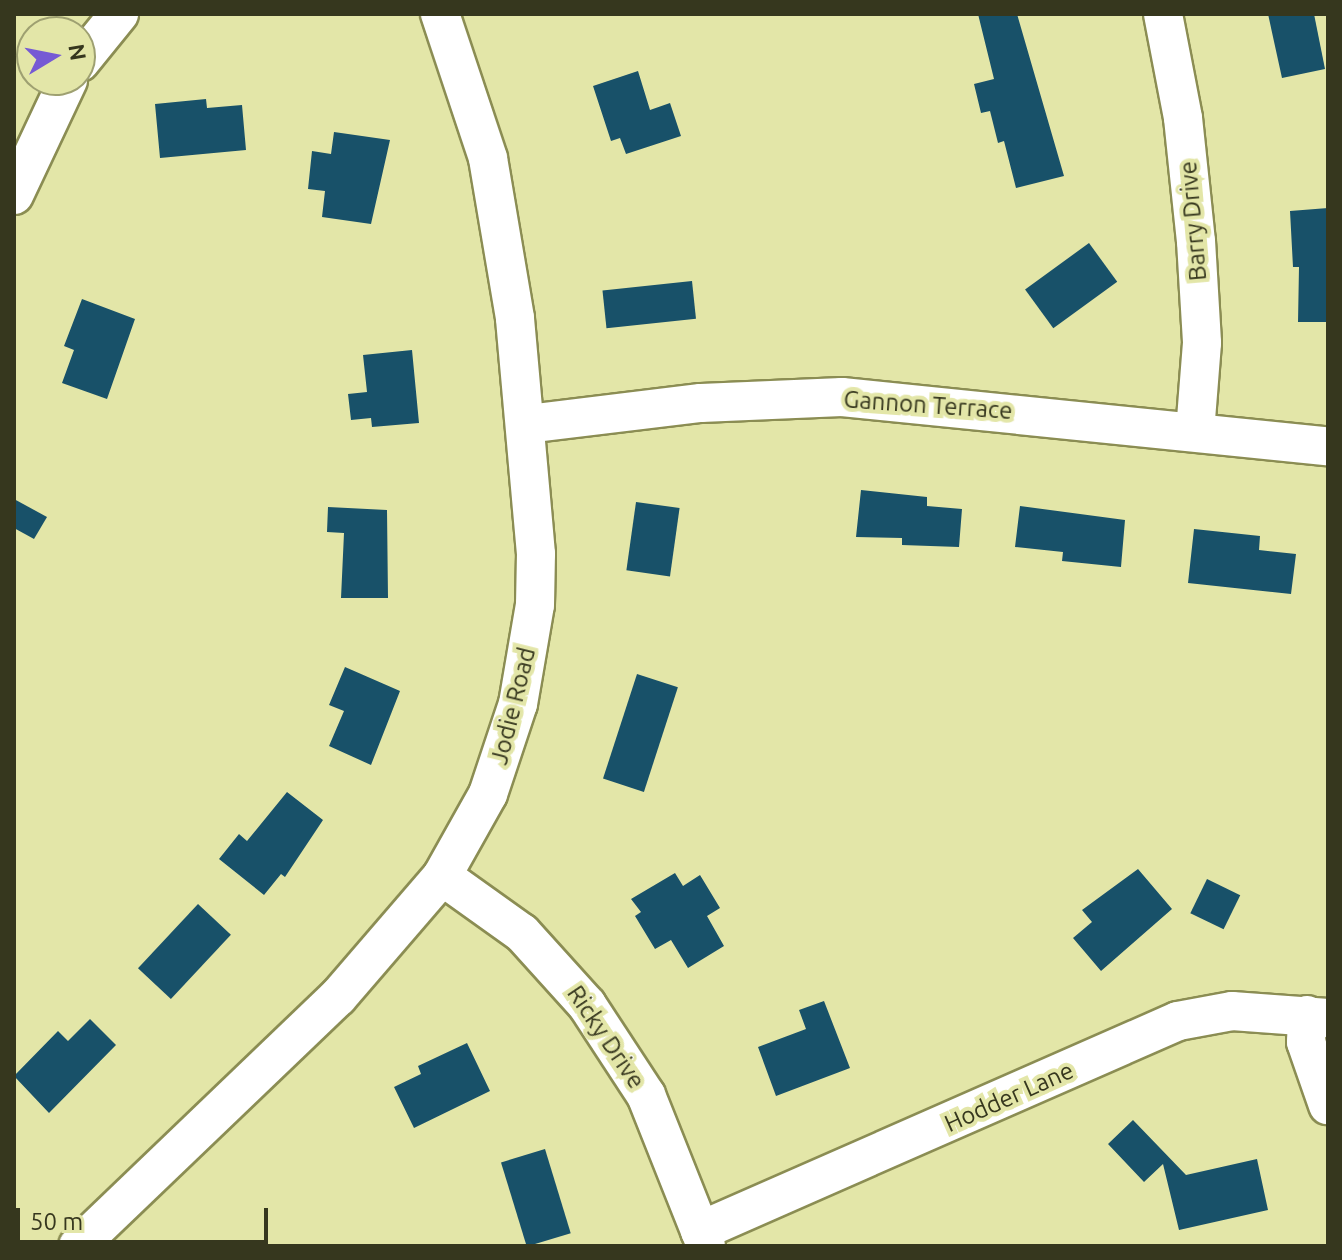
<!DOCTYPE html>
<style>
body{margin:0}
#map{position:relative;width:1342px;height:1260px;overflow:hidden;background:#e3e6a8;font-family:Ubuntu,sans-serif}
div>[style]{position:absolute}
.building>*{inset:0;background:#185169;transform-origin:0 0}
.roads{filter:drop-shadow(2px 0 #8b8d53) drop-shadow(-2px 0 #8b8d53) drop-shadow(0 2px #8b8d53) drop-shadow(0 -2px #8b8d53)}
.minor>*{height:38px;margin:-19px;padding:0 19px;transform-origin:19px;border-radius:19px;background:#fff}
span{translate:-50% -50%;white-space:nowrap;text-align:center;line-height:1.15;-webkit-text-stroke:8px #e3e6a8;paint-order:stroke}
.street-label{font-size:24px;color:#36371e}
.frame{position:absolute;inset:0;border:16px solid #36371e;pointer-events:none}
.north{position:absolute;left:16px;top:16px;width:80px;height:80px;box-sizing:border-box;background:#e3e6a8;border:2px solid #9ea071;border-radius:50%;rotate:80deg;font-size:22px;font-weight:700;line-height:32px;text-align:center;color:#36371e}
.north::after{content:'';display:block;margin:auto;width:28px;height:36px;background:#765ad4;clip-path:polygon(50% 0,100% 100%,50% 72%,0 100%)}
.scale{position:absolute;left:16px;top:1208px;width:252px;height:36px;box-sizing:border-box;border:4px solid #36371e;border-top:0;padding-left:10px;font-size:24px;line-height:28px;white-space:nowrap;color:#36371e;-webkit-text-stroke:6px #e3e6a8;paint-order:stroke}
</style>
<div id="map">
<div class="building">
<div style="clip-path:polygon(978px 14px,1017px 14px,1064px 176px,1016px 188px,1004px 141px,998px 143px,990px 111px,981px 113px,974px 84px,994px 79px)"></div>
<div style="clip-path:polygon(1268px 14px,1314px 14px,1325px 69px,1282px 78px)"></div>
<div style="clip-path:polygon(638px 71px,650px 110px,670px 103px,681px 136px,626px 154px,620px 138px,611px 141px,593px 86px)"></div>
<div style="clip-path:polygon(206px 99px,207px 108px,242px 105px,246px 150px,160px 158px,155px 104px)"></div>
<div style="clip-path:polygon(334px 132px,390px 140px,371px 224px,322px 217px,325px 191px,308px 189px,312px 151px,331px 154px)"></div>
<div style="clip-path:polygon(1328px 208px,1328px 322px,1298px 322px,1299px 267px,1293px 267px,1290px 211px)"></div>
<div style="left:1089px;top:243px;width:48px;height:79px;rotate:54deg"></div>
<div style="left:692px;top:281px;width:38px;height:90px;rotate:84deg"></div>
<div style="clip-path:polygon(82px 299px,135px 319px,107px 399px,62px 383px,74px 350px,64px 346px)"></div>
<div style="clip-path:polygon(412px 350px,419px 423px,372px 427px,371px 418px,351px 420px,348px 394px,367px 392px,363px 355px)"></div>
<div style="clip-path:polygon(861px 490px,927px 497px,927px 506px,962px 509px,959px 547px,902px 545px,902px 538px,856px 537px)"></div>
<div style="clip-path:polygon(14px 499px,47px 517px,34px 539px,14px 528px)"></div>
<div style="left:636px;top:502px;width:44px;height:69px;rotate:8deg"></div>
<div style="clip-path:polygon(1020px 506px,1125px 520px,1121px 567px,1062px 561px,1063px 552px,1015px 547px)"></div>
<div style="clip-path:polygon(328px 507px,387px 510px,388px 598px,341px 598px,344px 533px,327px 532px)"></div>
<div style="clip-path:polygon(1194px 529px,1260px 536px,1259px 550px,1296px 554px,1291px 594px,1188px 583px)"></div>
<div style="clip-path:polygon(345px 667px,400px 691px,371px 765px,329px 746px,344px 711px,329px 705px)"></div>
<div style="left:637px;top:674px;width:43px;height:110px;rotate:18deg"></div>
<div style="clip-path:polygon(287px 792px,323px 820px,285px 877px,281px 874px,264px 895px,219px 859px,239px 834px,247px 841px)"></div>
<div style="clip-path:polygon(1138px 869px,1172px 909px,1101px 971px,1073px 938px,1092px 922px,1082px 910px)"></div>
<div style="clip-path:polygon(675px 873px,683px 886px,700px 875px,720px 908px,707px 916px,724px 946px,688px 968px,671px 940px,655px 949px,635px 916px,641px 912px,631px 899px)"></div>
<div style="left:1207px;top:879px;width:37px;height:38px;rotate:26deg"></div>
<div style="left:198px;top:904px;width:45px;height:88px;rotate:43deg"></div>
<div style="clip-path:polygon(824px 1001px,850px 1068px,776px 1096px,758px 1047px,806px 1029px,799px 1010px)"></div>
<div style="clip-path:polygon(90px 1019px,116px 1045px,49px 1113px,14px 1076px,58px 1031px,68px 1041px)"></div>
<div style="clip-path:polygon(467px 1043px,490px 1091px,414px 1128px,394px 1087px,421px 1074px,418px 1066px)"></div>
<div style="clip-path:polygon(1133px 1120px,1186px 1175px,1257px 1159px,1268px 1210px,1179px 1230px,1163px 1164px,1144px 1182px,1108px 1144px)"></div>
<div style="left:545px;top:1149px;width:88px;height:46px;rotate:73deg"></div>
</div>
<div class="roads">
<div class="minor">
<div style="left:1163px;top:14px;width:106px;rotate:79.1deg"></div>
<div style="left:1183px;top:118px;width:124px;rotate:84deg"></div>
<div style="left:1196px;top:241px;width:102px;rotate:86.6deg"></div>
<div style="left:1202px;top:343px;width:88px;rotate:94.5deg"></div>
<div style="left:80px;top:62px;width:62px;rotate:-50.9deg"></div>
<div style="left:14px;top:195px;width:127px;rotate:-64.8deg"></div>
<div style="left:527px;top:424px;width:175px;rotate:-6.9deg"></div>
<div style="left:701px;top:403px;width:141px;rotate:-2.4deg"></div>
<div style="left:842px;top:397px;width:488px;rotate:5.8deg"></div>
<div style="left:442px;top:876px;width:98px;rotate:35.5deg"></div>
<div style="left:522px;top:933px;width:97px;rotate:47.9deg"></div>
<div style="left:587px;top:1005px;width:108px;rotate:56.8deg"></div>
<div style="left:646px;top:1095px;width:162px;rotate:68.3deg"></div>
<div style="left:1307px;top:1015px;width:27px;rotate:92deg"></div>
<div style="left:1306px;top:1042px;width:67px;rotate:70.8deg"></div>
<div style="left:700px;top:1231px;width:522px;rotate:-23.72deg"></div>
<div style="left:1178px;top:1021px;width:55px;rotate:-10.5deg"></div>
<div style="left:1232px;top:1011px;width:96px;rotate:4.2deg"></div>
<div style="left:78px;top:1246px;width:360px;rotate:-43.8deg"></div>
<div style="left:338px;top:997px;width:160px;rotate:-49.3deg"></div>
<div style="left:442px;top:876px;width:94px;rotate:-60.7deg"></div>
<div style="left:488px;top:794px;width:95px;rotate:-71.6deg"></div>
<div style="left:518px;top:704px;width:100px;rotate:-80.3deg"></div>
<div style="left:535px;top:605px;width:51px;rotate:-88.9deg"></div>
<div style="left:536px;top:554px;width:237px;rotate:-95.1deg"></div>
<div style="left:515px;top:318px;width:162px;rotate:-99.6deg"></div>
<div style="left:488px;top:158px;width:152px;rotate:-108.4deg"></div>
</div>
</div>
<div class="street-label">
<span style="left:1193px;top:221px;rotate:-95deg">Barry Drive</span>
<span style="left:928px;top:405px;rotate:4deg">Gannon Terrace</span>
<span style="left:513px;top:706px;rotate:-76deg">Jodie Road</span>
<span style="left:606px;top:1037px;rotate:56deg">Ricky Drive</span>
<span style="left:1009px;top:1097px;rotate:-24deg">Hodder Lane</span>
</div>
<div class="frame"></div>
<div class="north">N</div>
<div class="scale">50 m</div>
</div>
